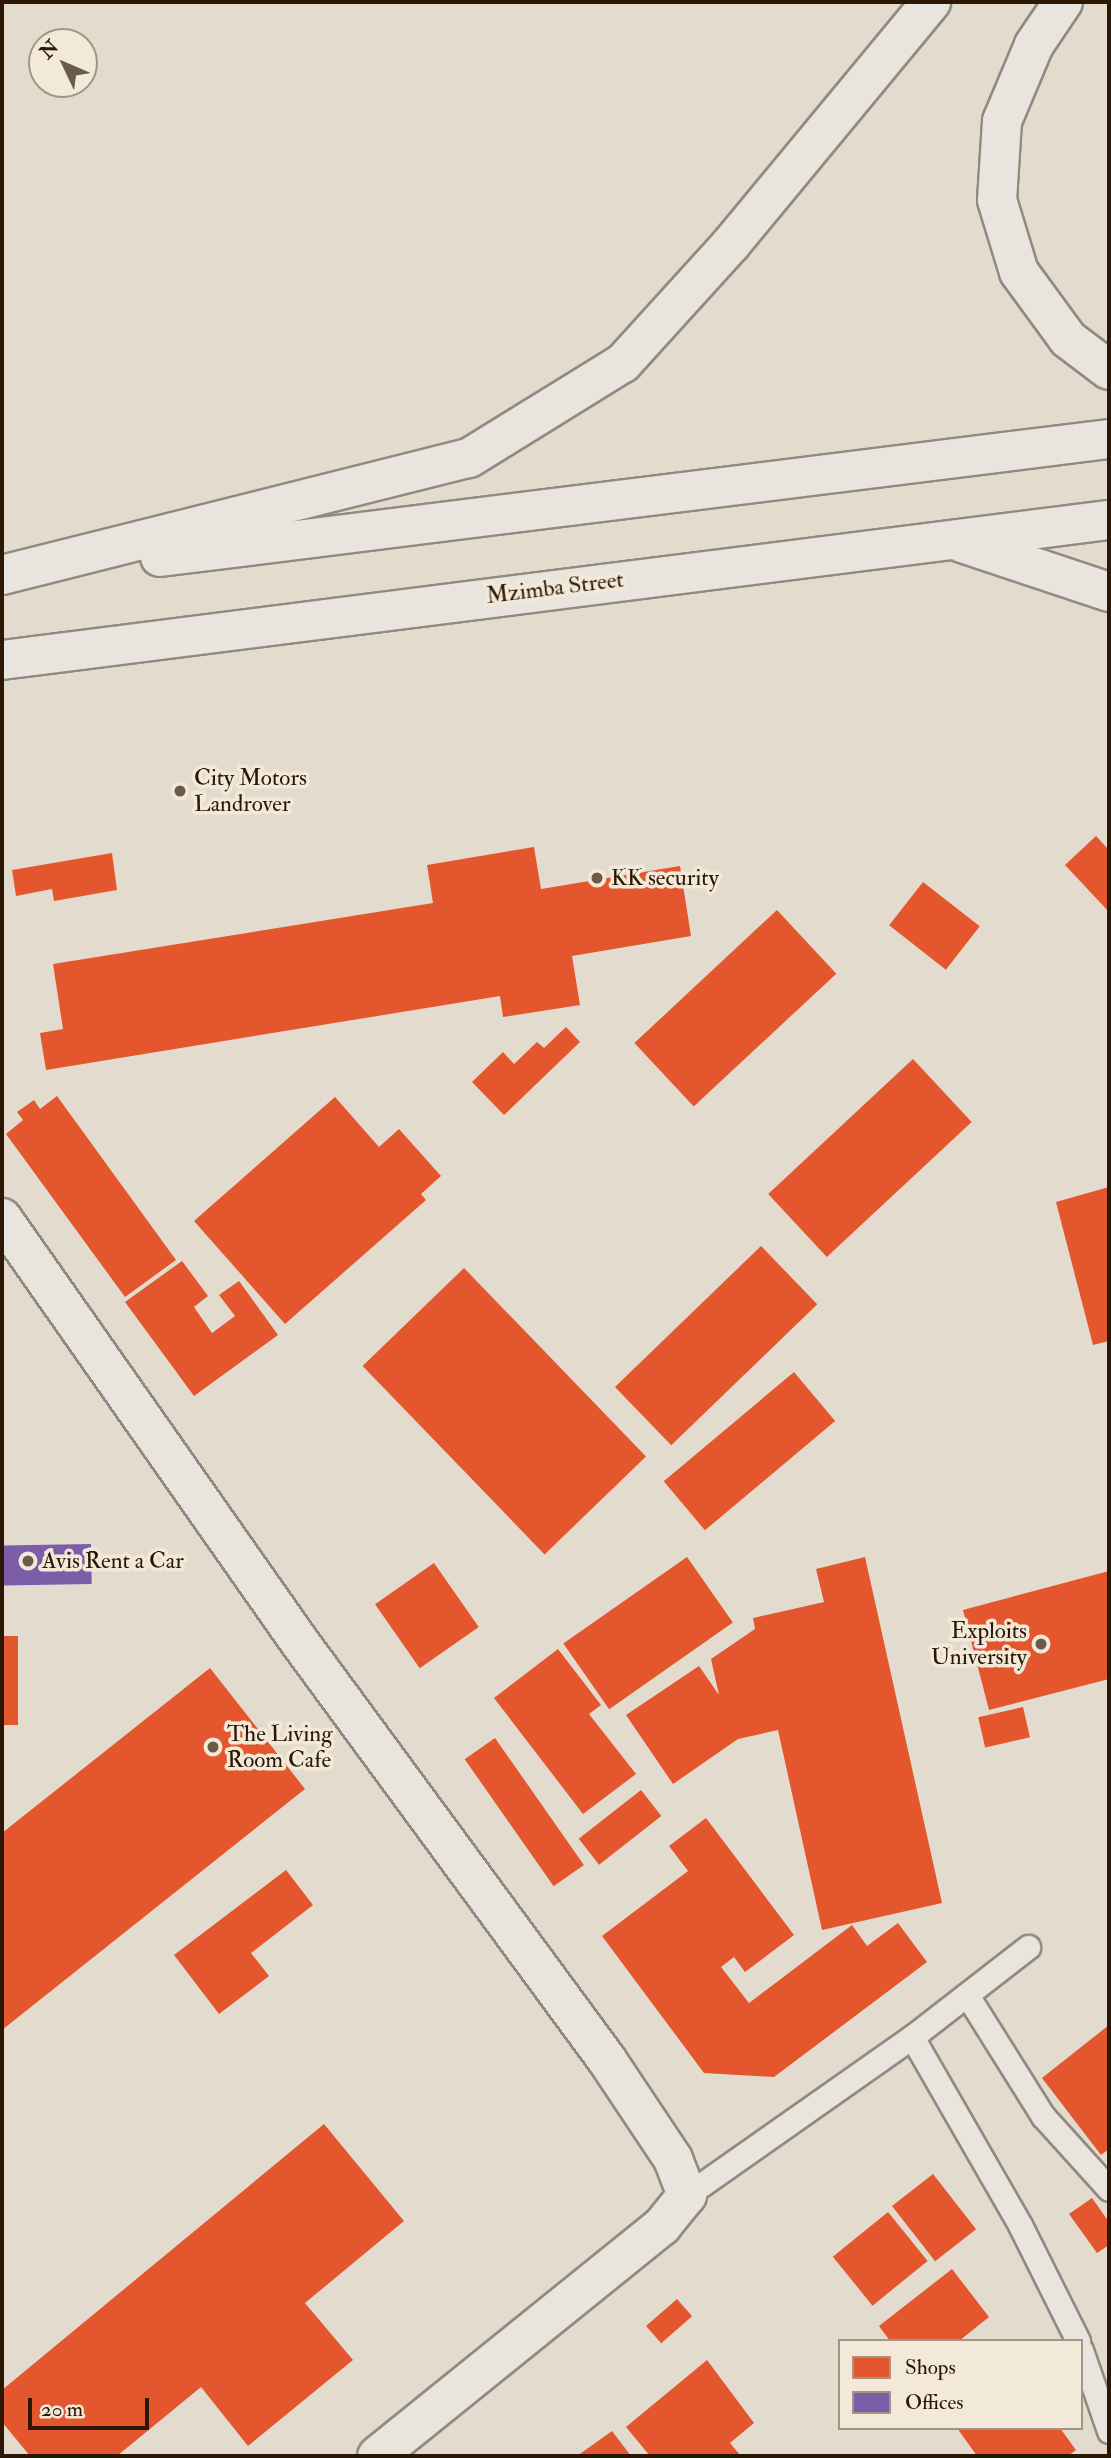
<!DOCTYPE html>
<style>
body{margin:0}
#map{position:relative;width:1111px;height:2458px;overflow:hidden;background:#e3dbcd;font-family:"IM FELL Double Pica",serif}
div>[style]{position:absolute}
.shops>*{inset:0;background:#e4572e;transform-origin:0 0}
.offices>*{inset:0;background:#7b5ea7;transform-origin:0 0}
.roads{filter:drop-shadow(2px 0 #928a80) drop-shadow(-2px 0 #928a80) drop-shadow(0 2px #928a80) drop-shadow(0 -2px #928a80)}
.service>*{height:23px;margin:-11.5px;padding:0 11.5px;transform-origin:11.5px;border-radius:11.5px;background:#e9e5de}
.minor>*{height:38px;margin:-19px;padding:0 19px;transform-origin:19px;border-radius:19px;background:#e9e5de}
.secondary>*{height:38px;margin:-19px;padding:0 19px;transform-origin:19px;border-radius:19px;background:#e9e5de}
.dots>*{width:19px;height:19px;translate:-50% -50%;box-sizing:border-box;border:4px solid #f3e9d8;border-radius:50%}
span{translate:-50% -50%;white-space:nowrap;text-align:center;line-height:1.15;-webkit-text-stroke:7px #f3e9d8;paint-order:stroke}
.street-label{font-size:23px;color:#2b1704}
.poi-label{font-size:23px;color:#2b1704}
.left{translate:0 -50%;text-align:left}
.right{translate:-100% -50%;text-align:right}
.frame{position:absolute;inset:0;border:4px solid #2b1704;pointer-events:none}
.legend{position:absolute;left:838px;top:2339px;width:245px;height:91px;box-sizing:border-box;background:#f3e9d8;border:2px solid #a39583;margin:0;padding:9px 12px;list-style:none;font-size:21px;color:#2b1704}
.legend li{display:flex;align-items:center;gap:14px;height:35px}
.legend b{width:35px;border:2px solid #a39583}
.north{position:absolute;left:28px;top:28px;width:70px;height:70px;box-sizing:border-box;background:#f3e9d8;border:2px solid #a39583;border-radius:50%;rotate:314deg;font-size:19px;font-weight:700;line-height:28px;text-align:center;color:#2b1704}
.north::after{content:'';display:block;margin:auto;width:24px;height:32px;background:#6b5c4a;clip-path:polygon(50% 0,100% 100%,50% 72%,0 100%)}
.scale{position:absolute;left:28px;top:2398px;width:121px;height:32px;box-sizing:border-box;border:4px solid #2b1704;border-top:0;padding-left:9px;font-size:21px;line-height:24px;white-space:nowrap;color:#2b1704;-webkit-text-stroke:5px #f3e9d8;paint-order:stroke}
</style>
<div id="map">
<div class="shops">
<div style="clip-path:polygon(1096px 836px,1109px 850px,1109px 912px,1065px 865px)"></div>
<div style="clip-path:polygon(534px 847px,541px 889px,680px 866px,691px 936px,572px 956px,580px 1005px,503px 1017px,500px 996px,46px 1070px,40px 1033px,63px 1029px,53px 964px,433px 903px,427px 865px)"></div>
<div style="clip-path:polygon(112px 853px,117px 890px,54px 901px,52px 889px,16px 896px,12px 870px)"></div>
<div style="left:923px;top:882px;width:72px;height:55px;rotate:38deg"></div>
<div style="left:777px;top:910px;width:87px;height:195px;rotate:47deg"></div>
<div style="clip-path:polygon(566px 1027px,580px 1042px,504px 1115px,472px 1082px,503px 1052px,514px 1064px,537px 1042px,544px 1048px)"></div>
<div style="left:913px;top:1059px;width:86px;height:198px;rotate:47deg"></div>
<div style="clip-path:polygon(57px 1096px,176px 1260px,125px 1297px,6px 1134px,23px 1120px,17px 1112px,34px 1100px,40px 1109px)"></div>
<div style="clip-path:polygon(335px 1097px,379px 1147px,399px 1129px,441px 1176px,421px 1194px,426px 1200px,285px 1324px,194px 1221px)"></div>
<div style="clip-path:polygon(1109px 1187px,1109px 1341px,1093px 1345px,1056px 1202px)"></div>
<div style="left:761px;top:1246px;width:81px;height:203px;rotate:46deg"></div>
<div style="clip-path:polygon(182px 1261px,208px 1296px,194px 1307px,212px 1333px,235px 1316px,219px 1295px,239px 1281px,278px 1335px,194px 1396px,125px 1302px)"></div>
<div style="left:464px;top:1268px;width:262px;height:141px;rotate:46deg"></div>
<div style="left:794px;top:1372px;width:64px;height:170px;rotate:50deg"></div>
<div style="left:687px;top:1557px;width:80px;height:151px;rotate:55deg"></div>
<div style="clip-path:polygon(865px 1557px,942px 1903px,822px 1930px,778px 1730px,738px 1739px,673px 1784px,626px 1715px,699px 1666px,719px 1695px,711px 1659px,755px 1629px,753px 1618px,824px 1602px,816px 1569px)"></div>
<div style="left:434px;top:1563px;width:78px;height:72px;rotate:55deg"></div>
<div style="clip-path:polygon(1109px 1571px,1109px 1679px,989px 1710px,963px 1610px)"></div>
<div style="left:2px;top:1636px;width:16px;height:89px"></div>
<div style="clip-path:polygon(558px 1649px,601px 1705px,589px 1714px,636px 1774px,583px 1814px,494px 1698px)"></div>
<div style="clip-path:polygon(210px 1668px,305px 1789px,2px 2030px,2px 1833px)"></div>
<div style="left:1023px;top:1707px;width:31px;height:46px;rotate:77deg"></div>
<div style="left:495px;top:1738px;width:155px;height:37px;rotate:55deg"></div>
<div style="left:641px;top:1790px;width:33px;height:79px;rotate:52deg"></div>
<div style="clip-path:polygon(706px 1818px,794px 1935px,745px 1972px,734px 1957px,721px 1967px,749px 2003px,852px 1925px,867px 1946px,898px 1923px,927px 1962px,774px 2077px,704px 2073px,602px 1936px,688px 1871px,669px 1846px)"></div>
<div style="clip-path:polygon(286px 1870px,313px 1905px,251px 1953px,269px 1976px,219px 2014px,174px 1955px)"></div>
<div style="clip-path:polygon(1109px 2025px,1109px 2149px,1101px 2155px,1042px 2078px)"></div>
<div style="clip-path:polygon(324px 2124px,404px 2221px,305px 2303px,353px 2360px,248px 2446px,201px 2387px,117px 2456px,30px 2456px,2px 2422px,2px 2390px)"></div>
<div style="left:933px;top:2174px;width:70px;height:52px;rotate:52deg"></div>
<div style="clip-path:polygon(1092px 2198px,1109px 2222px,1109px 2245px,1097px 2253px,1069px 2214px)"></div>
<div style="left:888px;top:2212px;width:63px;height:71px;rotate:51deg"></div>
<div style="clip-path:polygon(952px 2269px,989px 2317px,959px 2341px,890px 2341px,879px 2326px)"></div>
<div style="left:677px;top:2299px;width:23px;height:41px;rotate:49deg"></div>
<div style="clip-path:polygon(707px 2360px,754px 2423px,730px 2443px,741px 2456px,650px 2456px,626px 2427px)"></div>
<div style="clip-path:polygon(957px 2428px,1060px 2428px,1076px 2450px,1068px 2456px,977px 2456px)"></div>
<div style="clip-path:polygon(612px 2431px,631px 2456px,577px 2456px)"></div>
</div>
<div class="offices">
<div style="left:91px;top:1544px;width:40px;height:89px;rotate:89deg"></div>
</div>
<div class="roads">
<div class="service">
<div style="left:967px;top:1995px;width:143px;rotate:57.9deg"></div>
<div style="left:1043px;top:2116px;width:98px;rotate:47.9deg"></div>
<div style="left:912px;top:2037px;width:217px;rotate:60.1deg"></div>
<div style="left:1020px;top:2225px;width:130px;rotate:63.4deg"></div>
<div style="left:687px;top:2195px;width:275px;rotate:-35.1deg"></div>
<div style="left:912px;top:2037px;width:147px;rotate:-37.8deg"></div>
<div style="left:1081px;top:2350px;width:86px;rotate:70.9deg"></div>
</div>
<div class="minor">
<div style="left:2px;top:1218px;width:520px;rotate:54.94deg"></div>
<div style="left:301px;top:1644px;width:516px;rotate:53.66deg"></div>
<div style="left:607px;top:2060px;width:119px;rotate:56.3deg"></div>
<div style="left:673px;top:2159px;width:39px;rotate:69deg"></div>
<div style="left:687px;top:2195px;width:40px;rotate:129deg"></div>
<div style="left:662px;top:2226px;width:366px;rotate:141.1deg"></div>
</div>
<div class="secondary">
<div style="left:1063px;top:2px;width:52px;rotate:124deg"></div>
<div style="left:1034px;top:45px;width:82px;rotate:112.8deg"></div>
<div style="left:1002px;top:121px;width:79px;rotate:93.6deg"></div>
<div style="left:997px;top:200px;width:75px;rotate:73deg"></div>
<div style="left:1019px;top:272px;width:83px;rotate:53.8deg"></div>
<div style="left:1068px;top:339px;width:51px;rotate:37.1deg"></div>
<div style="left:962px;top:543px;width:155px;rotate:18.4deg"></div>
<div style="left:160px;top:557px;width:956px;rotate:-7.09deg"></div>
<div style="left:2px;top:575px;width:481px;rotate:-14.1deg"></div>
<div style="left:469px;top:458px;width:181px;rotate:-31.7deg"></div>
<div style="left:623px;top:363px;width:161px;rotate:-47.8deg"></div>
<div style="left:731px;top:244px;width:314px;rotate:-50.4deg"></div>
<div style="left:2px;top:660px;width:1116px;rotate:-7.21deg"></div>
</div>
</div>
<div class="dots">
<div style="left:180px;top:791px;background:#6b5c4a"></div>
<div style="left:597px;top:878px;background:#6b5c4a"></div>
<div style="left:28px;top:1561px;background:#6b5c4a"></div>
<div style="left:1041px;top:1644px;background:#6b5c4a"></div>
<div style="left:213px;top:1747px;background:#6b5c4a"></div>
</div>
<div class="street-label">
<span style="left:555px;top:588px;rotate:-7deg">Mzimba Street</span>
</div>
<div class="poi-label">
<span class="left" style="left:194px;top:791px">City Motors<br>Landrover</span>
<span class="left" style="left:611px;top:878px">KK security</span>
<span class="left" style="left:42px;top:1561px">Avis Rent a Car</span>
<span class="right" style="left:1027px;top:1644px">Exploits<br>University</span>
<span class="left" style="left:227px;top:1747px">The Living<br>Room Cafe</span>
</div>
<div class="frame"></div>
<ul class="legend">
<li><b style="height:19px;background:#e4572e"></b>Shops</li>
<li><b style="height:19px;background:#7b5ea7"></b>Offices</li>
</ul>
<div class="north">N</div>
<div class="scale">20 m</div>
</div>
